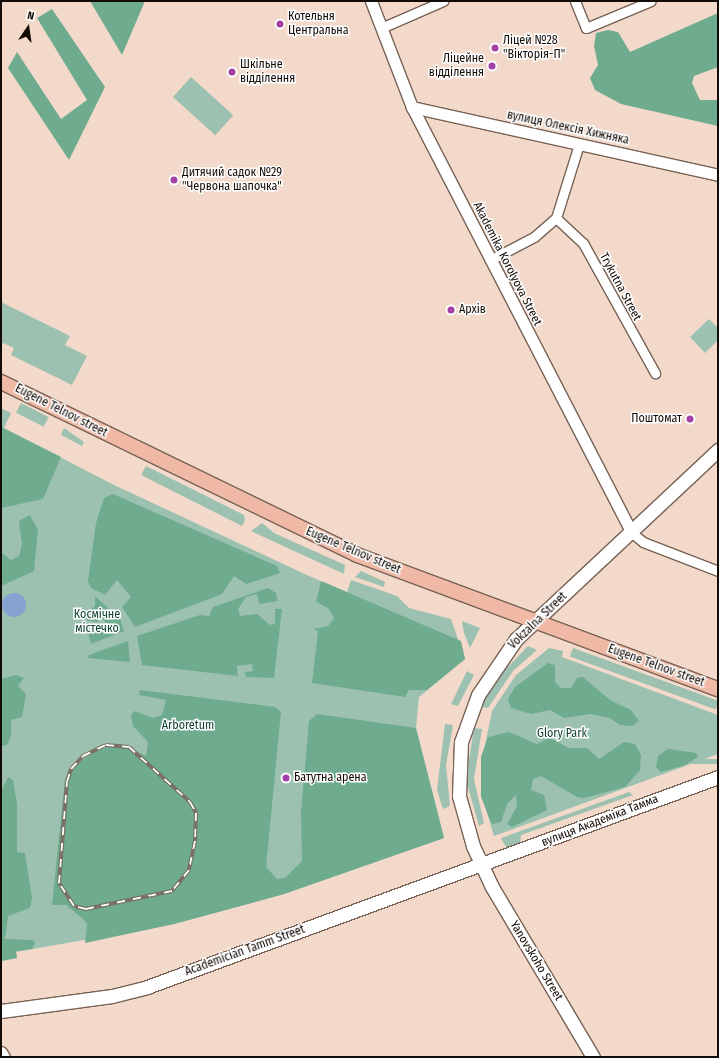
<!DOCTYPE html>
<meta charset="utf-8">
<style>
body{margin:0}
#map{position:relative;width:719px;height:1058px;overflow:hidden;background:#f2d9ca;font-family:"Fira Sans Condensed",sans-serif}
div>[style]{position:absolute}
.green>*{inset:0;background:#9dc1b0;transform-origin:0 0}
.forest>*{inset:0;background:#6eab8f}
.water>*{inset:0;background:#85a2d0}
.round{border-radius:50%}
.roads{filter:drop-shadow(1px 0 #776255) drop-shadow(-1px 0 #776255) drop-shadow(0 1px #776255) drop-shadow(0 -1px #776255)}
.minor>*{height:9px;margin:-4.5px;padding:0 4.5px;transform-origin:4.5px;border-radius:4.5px;background:#fff}
.tertiary>*{height:11px;margin:-5.5px;padding:0 5.5px;transform-origin:5.5px;border-radius:5.5px;background:#fff}
.secondary>*{height:13px;margin:-6.5px;padding:0 6.5px;transform-origin:6.5px;border-radius:6.5px;background:#fff}
.primary>*{height:14px;margin:-7px;padding:0 7px;transform-origin:7px;border-radius:7px;background:#efb9a6}
.rail>*{height:4px;margin-top:-2px;transform-origin:0;background:repeating-linear-gradient(90deg,#fff 0 8px,#7c6c62 0 16px);box-sizing:border-box;border-block:1px solid #7c6c62}
.dots>*{width:11px;height:11px;translate:-50% -50%;box-sizing:border-box;border:2px solid #fff;border-radius:50%}
span{translate:-50% -50%;white-space:nowrap;text-align:center;line-height:1.15;-webkit-text-stroke:3px #fff;paint-order:stroke}
.poi-label{font-size:12px;color:#130b06}
.left{translate:0 -50%;text-align:left}
.right{translate:-100% -50%;text-align:right}
.street-label{font-size:12px;color:#130b06}
.park-label{font-size:12px;color:#124431}
.frame{position:absolute;inset:0;border:2px solid #130b06;pointer-events:none}
.north{position:absolute;left:8px;top:8px;width:40px;height:40px;-webkit-text-stroke:3px #fff;paint-order:stroke;rotate:13deg;font-size:11px;font-weight:700;line-height:16px;text-align:center;color:#130b06}
.north::after{content:'';display:block;margin:auto;width:14px;height:18px;background:#130b06;clip-path:polygon(50% 0,100% 100%,50% 72%,0 100%)}
</style>
<div id="map">
<div class="green">
<div style="left:191px;top:77px;width:57px;height:27px;rotate:42deg"></div>
<div style="clip-path:polygon(1px 302px,70px 336px,65px 345px,87px 356px,72px 385px,11px 355px,14px 348px,3px 343px,1px 346px)"></div>
<div style="clip-path:polygon(709px 319px,718px 328px,718px 340px,705px 353px,690px 337px)"></div>
<div style="left:21px;top:403px;width:31px;height:11px;rotate:27deg"></div>
<div style="clip-path:polygon(1px 408px,11px 413px,4px 428px,112px 484px,309px 576px,347px 592px,351px 580px,397px 596px,409px 608px,451px 619px,465px 659px,419px 697px,416px 728px,444px 838px,284px 894px,174px 924px,16px 952px,17px 958px,1px 961px)"></div>
<div style="clip-path:polygon(64px 428px,84px 442px,82px 446px,61px 435px)"></div>
<div style="clip-path:polygon(146px 466px,244px 515px,245px 520px,242px 526px,141px 475px)"></div>
<div style="clip-path:polygon(262px 523px,274px 533px,345px 565px,344px 574px,251px 531px)"></div>
<div style="clip-path:polygon(361px 571px,385px 582px,384px 587px,355px 577px)"></div>
<div style="clip-path:polygon(462px 621px,480px 628px,470px 648px,464px 633px)"></div>
<div style="clip-path:polygon(528px 646px,537px 650px,513px 671px,488px 708px,481px 707px,496px 679px)"></div>
<div style="clip-path:polygon(549px 648px,563px 651px,562px 657px,718px 715px,718px 754px,494px 836px,482px 797px,481px 765px,492px 711px,516px 675px)"></div>
<div style="left:573px;top:648px;width:155px;height:9px;rotate:20deg"></div>
<div style="clip-path:polygon(467px 671px,474px 675px,458px 706px,451px 704px)"></div>
<div style="clip-path:polygon(445px 724px,453px 725px,446px 765px,450px 806px,443px 809px,437px 790px)"></div>
<div style="clip-path:polygon(474px 728px,482px 729px,474px 779px,484px 823px,479px 826px,466px 780px)"></div>
<div style="left:718px;top:759px;width:5px;height:88px;rotate:90deg"></div>
<div style="clip-path:polygon(629px 792px,633px 795px,521px 835px,520px 844px,507px 849px,501px 838px)"></div>
</div>
<div class="forest">
<div style="clip-path:polygon(90px 1px,145px 1px,122px 55px)"></div>
<div style="clip-path:polygon(52px 9px,105px 87px,69px 160px,8px 68px,17px 52px,61px 119px,87px 100px,37px 18px)"></div>
<div style="clip-path:polygon(718px 13px,718px 67px,694px 76px,692px 83px,700px 100px,718px 100px,718px 126px,621px 104px,595px 90px,590px 78px,598px 65px,594px 46px,596px 33px,608px 30px,618px 32px,630px 52px)"></div>
<div style="clip-path:polygon(1px 427px,61px 457px,43px 499px,1px 508px)"></div>
<div style="clip-path:polygon(113px 494px,277px 566px,280px 573px,246px 584px,234px 576px,222px 594px,135px 627px,122px 607px,131px 597px,117px 580px,105px 595px,91px 588px,88px 581px,96px 523px,104px 498px)"></div>
<div style="clip-path:polygon(30px 515px,38px 530px,34px 571px,1px 586px,1px 552px,11px 560px,19px 556px,22px 544px,19px 521px)"></div>
<div style="clip-path:polygon(321px 581px,461px 641px,465px 659px,427px 690px,409px 690px,405px 697px,312px 683px,318px 631px,313px 629px,328px 626px,334px 618px,328px 608px,316px 602px)"></div>
<div style="clip-path:polygon(268px 588px,276px 593px,278px 601px,259px 604px,257px 594px,246px 597px,238px 609px,240px 616px,257px 614px,270px 625px,275px 623px,275px 609px,282px 609px,274px 678px,246px 677px,245px 672px,253px 671px,252px 664px,237px 666px,238px 676px,142px 665px,137px 636px,200px 615px,209px 616px,213px 607px)"></div>
<div style="clip-path:polygon(95px 596px,120px 619px,124px 631px,91px 644px,88px 632px,99px 633px,110px 626px,98px 615px,98px 622px,86px 620px,86px 614px,95px 606px)"></div>
<div style="clip-path:polygon(128px 641px,130px 662px,88px 658px,89px 655px)"></div>
<div style="clip-path:polygon(548px 663px,555px 665px,555px 682px,561px 688px,571px 688px,577px 678px,583px 677px,610px 700px,631px 710px,639px 721px,632px 726px,620px 725px,610px 718px,590px 714px,564px 718px,550px 710px,531px 714px,511px 708px,508px 699px,515px 687px)"></div>
<div style="clip-path:polygon(16px 675px,24px 678px,18px 686px,26px 694px,22px 717px,11px 720px,11px 736px,7px 745px,1px 746px,1px 679px)"></div>
<div style="clip-path:polygon(140px 690px,275px 707px,281px 712px,266px 867px,277px 879px,285px 878px,302px 861px,301px 812px,309px 721px,317px 714px,416px 728px,444px 838px,284px 894px,174px 924px,85px 943px,87px 924px,83px 919px,66px 905px,52px 905px,65px 779px,70px 770px,96px 750px,119px 744px,146px 756px,148px 742px,133px 726px,131px 715px,135px 711px,153px 718px,162px 715px,166px 700px,139px 695px)"></div>
<div style="clip-path:polygon(509px 732px,537px 744px,550px 738px,569px 748px,587px 748px,599px 759px,624px 742px,635px 744px,641px 755px,640px 770px,625px 787px,584px 798px,577px 797px,541px 776px,533px 779px,531px 790px,544px 795px,547px 810px,512px 827px,507px 824px,517px 806px,516px 795px,507px 804px,501px 822px,492px 824px,481px 797px,481px 757px,488px 737px)"></div>
<div style="clip-path:polygon(668px 749px,696px 753px,698px 757px,685px 765px,661px 772px,656px 767px,658px 756px)"></div>
<div style="clip-path:polygon(8px 777px,13px 780px,17px 804px,17px 852px,25px 853px,32px 898px,30px 908px,8px 916px,5px 939px,33px 940px,35px 943px,32px 949px,16px 951px,17px 958px,1px 961px,1px 792px)"></div>
</div>
<div class="water">
<div class="round" style="left:2px;top:593px;width:24px;height:24px"></div>
</div>
<div class="roads">
<div class="minor">
<div style="left:575px;top:1px;width:29px;rotate:68deg"></div>
<div style="left:586px;top:28px;width:70px;rotate:-22.6deg"></div>
<div style="left:381px;top:28px;width:68px;rotate:-23.5deg"></div>
<div style="left:556px;top:218px;width:37px;rotate:43deg"></div>
<div style="left:583px;top:243px;width:149px;rotate:61deg"></div>
<div style="left:490px;top:260px;width:50px;rotate:-27.6deg"></div>
<div style="left:534px;top:237px;width:29px;rotate:-41deg"></div>
<div style="left:556px;top:218px;width:77px;rotate:-72.7deg"></div>
<div style="left:632px;top:533px;width:14px;rotate:39deg"></div>
<div style="left:643px;top:542px;width:80px;rotate:21.1deg"></div>
</div>
<div class="tertiary">
<div style="left:371px;top:1px;width:114px;rotate:68.9deg"></div>
<div style="left:412px;top:107px;width:479px;rotate:62.7deg"></div>
<div style="left:412px;top:107px;width:313px;rotate:12.5deg"></div>
<div style="left:1px;top:1052px;width:6px;rotate:59deg"></div>
</div>
<div class="secondary">
<div style="left:1px;top:1011px;width:112px;rotate:-7.7deg"></div>
<div style="left:112px;top:996px;width:36px;rotate:-14deg"></div>
<div style="left:147px;top:987px;width:608px;rotate:-20.19deg"></div>
<div style="left:593px;top:1057px;width:198px;rotate:-120.7deg"></div>
<div style="left:492px;top:887px;width:45px;rotate:-114.9deg"></div>
<div style="left:473px;top:846px;width:52px;rotate:-105.6deg"></div>
<div style="left:459px;top:796px;width:54px;rotate:-87.9deg"></div>
<div style="left:461px;top:742px;width:50px;rotate:-70.1deg"></div>
<div style="left:478px;top:695px;width:68px;rotate:-55.8deg"></div>
<div style="left:516px;top:639px;width:277px;rotate:-43.1deg"></div>
</div>
<div class="primary">
<div style="left:1px;top:382px;width:396px;rotate:25.9deg"></div>
<div style="left:357px;top:555px;width:385px;rotate:20.4deg"></div>
</div>
</div>
<div class="rail">
<div style="left:106px;top:745px;width:23px;rotate:5deg"></div>
<div style="left:129px;top:747px;width:82px;rotate:42deg"></div>
<div style="left:190px;top:802px;width:13px;rotate:61deg"></div>
<div style="left:196px;top:813px;width:28px;rotate:92deg"></div>
<div style="left:195px;top:841px;width:30px;rotate:102deg"></div>
<div style="left:189px;top:870px;width:27px;rotate:129deg"></div>
<div style="left:172px;top:891px;width:88px;rotate:168.2deg"></div>
<div style="left:86px;top:909px;width:12px;rotate:-166deg"></div>
<div style="left:74px;top:906px;width:27px;rotate:-123deg"></div>
<div style="left:59px;top:883px;width:101px;rotate:-85.5deg"></div>
<div style="left:67px;top:782px;width:14px;rotate:-73deg"></div>
<div style="left:71px;top:769px;width:18px;rotate:-47deg"></div>
<div style="left:83px;top:756px;width:25px;rotate:-26deg"></div>
</div>
<div class="dots">
<div style="left:280px;top:24px;background:#a441a6"></div>
<div style="left:495px;top:48px;background:#a441a6"></div>
<div style="left:492px;top:66px;background:#a441a6"></div>
<div style="left:232px;top:72px;background:#a441a6"></div>
<div style="left:174px;top:180px;background:#a441a6"></div>
<div style="left:451px;top:310px;background:#a441a6"></div>
<div style="left:690px;top:419px;background:#a441a6"></div>
<div style="left:286px;top:778px;background:#a441a6"></div>
</div>
<div class="poi-label">
<span class="left" style="left:288px;top:24px">Котельня<br>Центральна</span>
<span class="left" style="left:503px;top:48px">Ліцей №28<br>"Вікторія-П"</span>
<span class="right" style="left:484px;top:66px">Ліцейне<br>відділення</span>
<span class="left" style="left:240px;top:72px">Шкільне<br>відділення</span>
<span class="left" style="left:182px;top:180px">Дитячий садок №29<br>"Червона шапочка"</span>
<span class="left" style="left:459px;top:310px">Архів</span>
<span class="right" style="left:682px;top:419px">Поштомат</span>
<span class="left" style="left:294px;top:778px">Батутна арена</span>
</div>
<div class="street-label">
<span style="left:568px;top:128px;rotate:12deg">вулиця Олексія Хижняка</span>
<span style="left:507px;top:264px;rotate:63deg">Akademika Korolyova Street</span>
<span style="left:620px;top:287px;rotate:62deg">Trykutna Street</span>
<span style="left:61px;top:411px;rotate:27deg">Eugene Telnov street</span>
<span style="left:353px;top:551px;rotate:23deg">Eugene Telnov street</span>
<span style="left:538px;top:621px;rotate:-44deg">Vokzalna Street</span>
<span style="left:656px;top:666px;rotate:20deg">Eugene Telnov street</span>
<span style="left:600px;top:821px;rotate:-21deg">вулиця Академіка Тамма</span>
<span style="left:245px;top:951px;rotate:-20deg">Academician Tamm Street</span>
<span style="left:536px;top:961px;rotate:59deg">Yanovskoho Street</span>
</div>
<div class="park-label">
<span style="left:97px;top:622px">Космічне<br>містечко</span>
<span style="left:188px;top:726px">Arboretum</span>
<span style="left:562px;top:734px">Glory Park</span>
</div>
<div class="frame"></div>
<div class="north">N</div>
</div>
